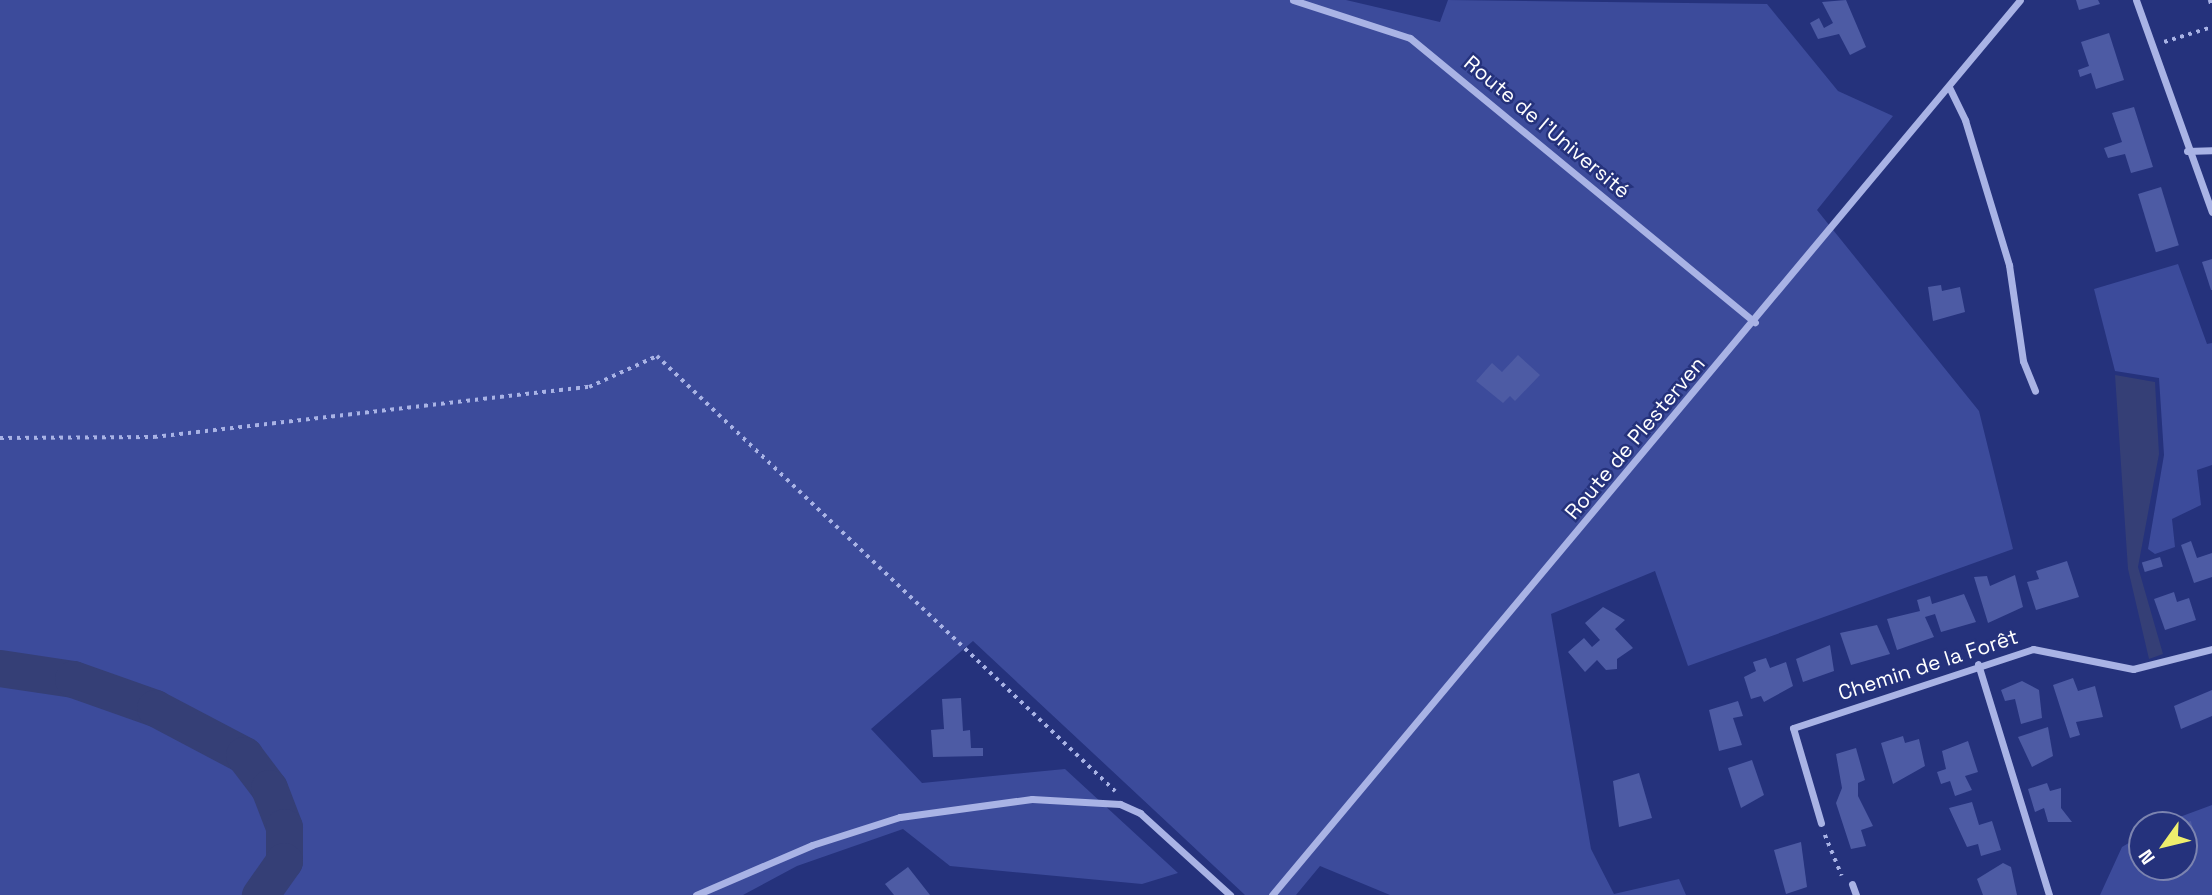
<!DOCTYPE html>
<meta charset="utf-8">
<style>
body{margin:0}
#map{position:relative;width:2212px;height:895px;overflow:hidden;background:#25327c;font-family:"Space Grotesk",sans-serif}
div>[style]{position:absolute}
.green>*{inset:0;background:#3c4b9b}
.water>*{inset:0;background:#353f76}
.river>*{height:37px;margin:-18.5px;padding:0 18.5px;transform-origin:18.5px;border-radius:18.5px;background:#353f76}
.building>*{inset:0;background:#4d5ba4;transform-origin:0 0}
.path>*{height:3.5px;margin-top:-1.75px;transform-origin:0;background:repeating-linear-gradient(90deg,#a9b3e5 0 3.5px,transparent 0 8.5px)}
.minor>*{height:7px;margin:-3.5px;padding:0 3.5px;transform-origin:3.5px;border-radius:3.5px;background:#a9b3e5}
span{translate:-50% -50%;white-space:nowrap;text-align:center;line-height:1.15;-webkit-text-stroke:5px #25327c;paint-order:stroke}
.street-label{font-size:21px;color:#fff}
.north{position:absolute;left:2128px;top:811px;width:70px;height:70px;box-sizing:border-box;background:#25327c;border:2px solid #7c84b0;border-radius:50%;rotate:236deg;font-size:19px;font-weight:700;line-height:28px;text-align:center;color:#fff}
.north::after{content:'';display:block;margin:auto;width:24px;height:32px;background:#eeee6d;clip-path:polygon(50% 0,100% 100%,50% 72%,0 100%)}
</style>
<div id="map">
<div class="green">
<div style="clip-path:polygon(0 0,1346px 0,1440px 22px,1448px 0,1767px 4px,1838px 91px,1893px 116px,1817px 210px,1979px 411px,2013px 549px,1688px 666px,1655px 571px,1551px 614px,1591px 849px,1614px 894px,1679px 879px,1686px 895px,1390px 895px,1320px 866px,1296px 895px,1245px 895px,973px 641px,871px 729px,922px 783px,1065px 769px,1178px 873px,1142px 884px,950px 866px,903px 829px,797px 866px,743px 895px,0 895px)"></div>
<div style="clip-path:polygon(2178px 264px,2207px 344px,2212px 343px,2212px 465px,2197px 470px,2201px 505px,2172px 519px,2175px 547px,2155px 554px,2148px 549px,2164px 455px,2159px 378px,2115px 371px,2094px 289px)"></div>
<div style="clip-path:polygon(2212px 805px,2212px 895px,2100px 895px,2122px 847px,2142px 835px,2142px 867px,2184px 867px,2184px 825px,2158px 825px)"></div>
</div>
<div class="water">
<div style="clip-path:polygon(2115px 375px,2155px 382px,2159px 454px,2138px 567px,2163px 654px,2149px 659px,2128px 569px)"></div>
</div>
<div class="river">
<div style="left:0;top:668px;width:74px;rotate:8.6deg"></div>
<div style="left:73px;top:679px;width:87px;rotate:19.5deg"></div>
<div style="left:155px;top:708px;width:101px;rotate:27.8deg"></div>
<div style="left:244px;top:755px;width:41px;rotate:52.9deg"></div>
<div style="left:269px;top:788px;width:42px;rotate:69deg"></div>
<div style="left:284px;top:827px;width:34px;rotate:90deg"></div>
<div style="left:284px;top:861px;width:42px;rotate:125.2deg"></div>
</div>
<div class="building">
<div style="clip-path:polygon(1846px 0,1866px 47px,1850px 55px,1839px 34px,1818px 39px,1810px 23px,1819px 18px,1824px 28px,1833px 23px,1822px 2px)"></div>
<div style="clip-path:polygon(2076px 0,2098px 0,2100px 4px,2079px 10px)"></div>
<div style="clip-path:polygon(2109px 33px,2124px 80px,2096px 89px,2091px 73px,2080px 77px,2078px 70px,2089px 66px,2081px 42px)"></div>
<div style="clip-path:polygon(2134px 107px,2153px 167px,2131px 173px,2125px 154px,2108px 158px,2104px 148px,2122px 142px,2112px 113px)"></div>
<div style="left:2161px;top:187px;width:61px;height:24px;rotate:73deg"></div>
<div style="clip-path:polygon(2212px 259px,2212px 290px,2211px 290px,2202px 262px)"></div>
<div style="clip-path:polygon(1941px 285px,1942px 291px,1960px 287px,1965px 312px,1933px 321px,1928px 287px)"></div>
<div style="clip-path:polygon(1518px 355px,1540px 375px,1515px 401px,1510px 396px,1503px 403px,1476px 381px,1492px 363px,1502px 372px)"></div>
<div style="clip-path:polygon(2191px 541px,2197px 558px,2212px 553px,2212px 577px,2194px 583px,2181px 545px)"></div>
<div style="left:2160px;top:557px;width:10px;height:19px;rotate:73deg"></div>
<div style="clip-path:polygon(2067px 561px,2079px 597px,2036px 610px,2027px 582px,2039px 579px,2036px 571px)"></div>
<div style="clip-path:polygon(2015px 575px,2023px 607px,1988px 623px,1974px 577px,1987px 576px,1990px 586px)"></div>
<div style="clip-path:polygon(2174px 592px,2177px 602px,2189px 598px,2196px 620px,2165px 630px,2154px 599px)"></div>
<div style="clip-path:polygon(1964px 594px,1976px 622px,1941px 632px,1935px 614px,1925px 617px,1934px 637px,1897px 650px,1887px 619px,1920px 611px,1917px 600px,1930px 596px,1932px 604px)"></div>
<div style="clip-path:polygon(1603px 607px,1625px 620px,1615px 629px,1633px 648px,1617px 659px,1617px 669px,1606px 670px,1597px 660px,1585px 672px,1568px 652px,1584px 638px,1592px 647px,1600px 640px,1585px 623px)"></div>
<div style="clip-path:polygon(1877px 625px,1890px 654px,1851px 665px,1840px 633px)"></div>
<div style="clip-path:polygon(1830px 645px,1834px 671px,1803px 682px,1796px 659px)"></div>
<div style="clip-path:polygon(1766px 658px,1770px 668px,1786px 662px,1793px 686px,1764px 702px,1761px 696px,1751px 699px,1744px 677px,1756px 671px,1753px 662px)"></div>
<div style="clip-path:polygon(2073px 678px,2078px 691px,2095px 686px,2103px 717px,2076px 722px,2080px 735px,2070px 738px,2053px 685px)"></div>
<div style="clip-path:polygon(2022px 681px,2039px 690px,2042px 718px,2021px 724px,2015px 699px,2005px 701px,2001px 690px)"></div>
<div style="clip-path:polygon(2212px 690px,2212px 716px,2181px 729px,2174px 706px)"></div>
<div style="clip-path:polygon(961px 698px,963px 731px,970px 730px,971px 748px,983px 748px,983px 756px,933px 757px,931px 730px,944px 729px,942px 699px)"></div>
<div style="clip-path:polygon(1738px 701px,1743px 716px,1733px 718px,1742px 745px,1719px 751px,1709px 710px)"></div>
<div style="clip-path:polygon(2048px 727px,2053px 756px,2032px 767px,2018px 737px)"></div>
<div style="clip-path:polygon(1903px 736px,1905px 743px,1919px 739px,1925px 766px,1893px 784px,1881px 743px)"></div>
<div style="clip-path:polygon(1968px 741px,1978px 772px,1965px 776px,1972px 790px,1955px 796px,1950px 781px,1941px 784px,1937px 772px,1946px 769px,1942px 751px)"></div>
<div style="clip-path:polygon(1856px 748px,1865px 780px,1858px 783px,1858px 796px,1873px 826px,1861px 830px,1866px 846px,1851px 849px,1836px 803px,1842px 788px,1836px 754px)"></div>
<div style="clip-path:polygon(1752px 760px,1764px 795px,1741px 808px,1728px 768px)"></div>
<div style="clip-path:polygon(1639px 773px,1652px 818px,1619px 827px,1613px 781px)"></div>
<div style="clip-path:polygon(2047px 783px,2050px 791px,2061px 788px,2061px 808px,2072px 822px,2048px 822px,2044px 808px,2035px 812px,2028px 789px)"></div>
<div style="clip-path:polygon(1972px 802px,1979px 825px,1992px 821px,2001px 850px,1981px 856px,1978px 844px,1967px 847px,1949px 808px)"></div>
<div style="clip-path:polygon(2191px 821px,2195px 841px,2185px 843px,2179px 824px)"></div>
<div style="clip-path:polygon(1801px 842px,1807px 887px,1786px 894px,1774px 850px)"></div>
<div style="clip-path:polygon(2003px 863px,2011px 867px,2017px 895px,1983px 895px,1977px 879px)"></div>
<div style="clip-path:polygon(908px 867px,930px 895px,894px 895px,885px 884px)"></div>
</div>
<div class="path">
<div style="left:2210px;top:0;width:7px;rotate:74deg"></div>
<div style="left:2164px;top:42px;width:50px;rotate:-17.4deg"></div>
<div style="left:0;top:438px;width:154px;rotate:-0.4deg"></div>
<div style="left:154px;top:437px;width:438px;rotate:-6.6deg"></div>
<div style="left:589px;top:387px;width:75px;rotate:-24.5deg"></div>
<div style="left:657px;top:356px;width:632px;rotate:43.52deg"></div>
<div style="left:1825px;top:835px;width:44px;rotate:67.5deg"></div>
</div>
<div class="minor">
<div style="left:1293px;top:0;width:123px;rotate:18deg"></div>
<div style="left:1410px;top:38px;width:447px;rotate:39.5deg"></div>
<div style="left:2136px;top:0;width:225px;rotate:70.3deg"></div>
<div style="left:1949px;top:87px;width:37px;rotate:64deg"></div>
<div style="left:1965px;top:120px;width:152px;rotate:73.1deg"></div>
<div style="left:2009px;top:265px;width:97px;rotate:81.7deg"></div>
<div style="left:2023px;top:361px;width:32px;rotate:68deg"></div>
<div style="left:2187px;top:151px;width:25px;rotate:-2deg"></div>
<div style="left:1978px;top:664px;width:242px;rotate:72.9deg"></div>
<div style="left:1821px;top:823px;width:99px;rotate:-106.4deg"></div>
<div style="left:1793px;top:728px;width:253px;rotate:-18.2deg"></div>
<div style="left:2033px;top:649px;width:102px;rotate:11.3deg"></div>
<div style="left:2133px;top:669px;width:81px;rotate:-14.2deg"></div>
<div style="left:1852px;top:884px;width:12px;rotate:70deg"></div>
<div style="left:696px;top:895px;width:126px;rotate:-23.3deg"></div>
<div style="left:812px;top:845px;width:92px;rotate:-17.7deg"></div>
<div style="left:900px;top:817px;width:133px;rotate:-7.8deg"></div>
<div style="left:1032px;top:799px;width:88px;rotate:3.3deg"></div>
<div style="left:1120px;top:804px;width:22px;rotate:24deg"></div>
<div style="left:1140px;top:813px;width:122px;rotate:42.3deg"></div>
<div style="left:1272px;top:895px;width:1166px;rotate:-50.11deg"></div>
</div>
<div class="street-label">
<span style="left:1547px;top:127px;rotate:40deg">Route de l'Université</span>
<span style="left:1635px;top:438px;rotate:-50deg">Route de Plesterven</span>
<span style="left:1928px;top:665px;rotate:-18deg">Chemin de la Forêt</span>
</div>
<div class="north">N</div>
</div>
